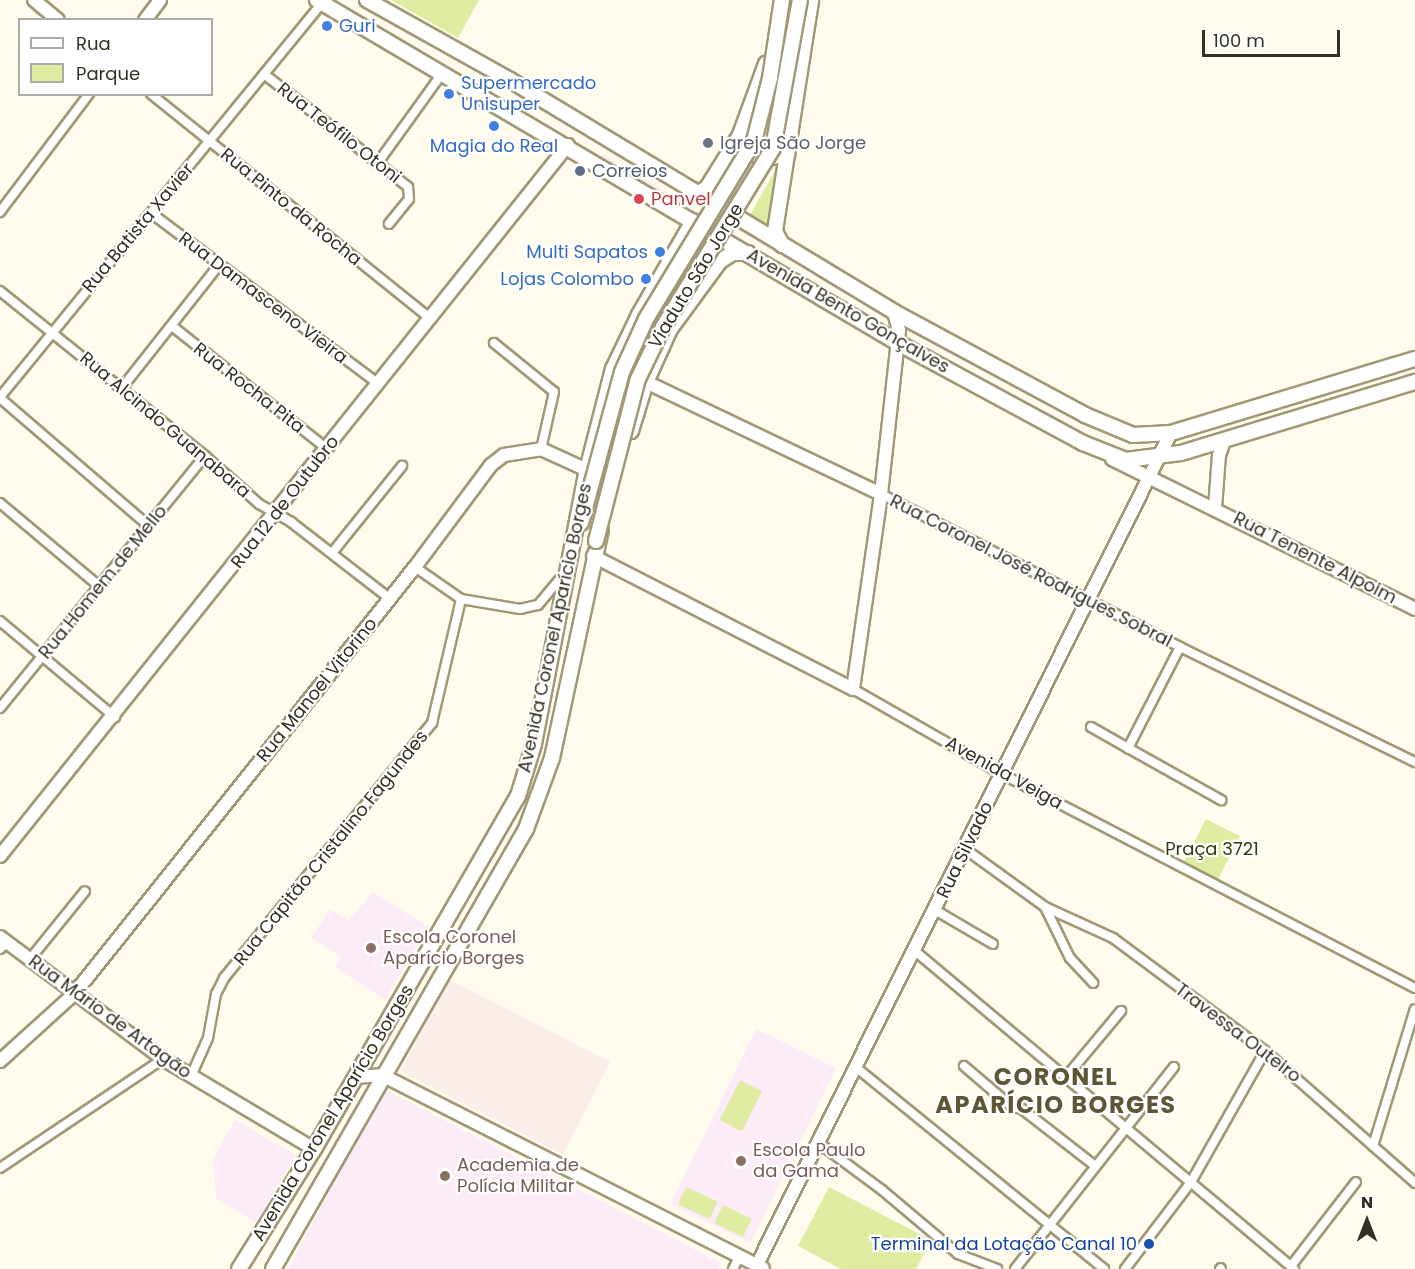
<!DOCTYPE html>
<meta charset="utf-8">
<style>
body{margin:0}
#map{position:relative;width:1415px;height:1269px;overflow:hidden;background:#fffced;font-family:Poppins,sans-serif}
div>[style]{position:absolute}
.commercial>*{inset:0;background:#fdede9;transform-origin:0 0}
.education>*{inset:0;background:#fdebf7;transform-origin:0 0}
.green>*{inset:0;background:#dfeba1;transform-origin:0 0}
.roads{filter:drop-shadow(2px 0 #a19875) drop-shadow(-2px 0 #a19875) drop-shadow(0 2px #a19875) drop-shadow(0 -2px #a19875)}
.street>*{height:8px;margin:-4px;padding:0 4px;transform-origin:4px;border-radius:4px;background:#fff}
.secondary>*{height:12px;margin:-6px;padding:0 6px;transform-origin:6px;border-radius:6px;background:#fff}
.primary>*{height:14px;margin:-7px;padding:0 7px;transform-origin:7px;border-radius:7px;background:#fff}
.bridges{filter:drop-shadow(2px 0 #a19875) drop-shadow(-2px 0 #a19875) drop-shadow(0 2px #a19875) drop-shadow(0 -2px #a19875)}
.primary-bridge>*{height:14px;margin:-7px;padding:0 7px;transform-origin:7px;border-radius:7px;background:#fff}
.dots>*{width:16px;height:16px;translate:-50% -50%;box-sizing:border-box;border:3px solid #fff;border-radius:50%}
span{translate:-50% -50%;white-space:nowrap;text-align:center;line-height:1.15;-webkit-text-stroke:4.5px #fff;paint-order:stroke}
.shop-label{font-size:18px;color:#366cbe}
.left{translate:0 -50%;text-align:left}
.right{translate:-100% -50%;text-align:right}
.street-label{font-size:18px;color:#333021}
.worship-label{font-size:18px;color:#5b616d}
.service-label{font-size:18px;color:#4e5e75}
.health-label{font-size:18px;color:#be3a42}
.park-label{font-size:18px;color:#353a0e}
.education-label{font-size:18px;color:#785e54}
.transit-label{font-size:18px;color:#164399}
.district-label{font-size:24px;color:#5e5635;font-weight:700;letter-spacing:1.5px}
.legend{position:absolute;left:18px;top:18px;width:195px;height:78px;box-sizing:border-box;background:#fff;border:2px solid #adaca6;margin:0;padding:8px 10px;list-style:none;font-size:18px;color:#333021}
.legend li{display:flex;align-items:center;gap:12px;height:30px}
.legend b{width:30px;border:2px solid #adaca6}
.north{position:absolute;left:1337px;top:1191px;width:60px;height:60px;-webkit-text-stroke:4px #fff;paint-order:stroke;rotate:0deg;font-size:16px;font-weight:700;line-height:24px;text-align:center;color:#333021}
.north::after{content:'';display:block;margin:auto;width:21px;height:27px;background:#333021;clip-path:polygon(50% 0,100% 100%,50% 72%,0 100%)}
.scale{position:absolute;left:1202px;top:30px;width:138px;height:27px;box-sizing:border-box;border:3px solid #333021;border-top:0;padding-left:8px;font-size:18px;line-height:21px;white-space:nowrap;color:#333021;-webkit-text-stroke:4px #fff;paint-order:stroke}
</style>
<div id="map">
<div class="commercial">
<div style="clip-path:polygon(745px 146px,771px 161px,735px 221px,826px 275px,822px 280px,732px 227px,691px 289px,668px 275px,702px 221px,600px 160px,603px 154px,703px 214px)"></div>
<div style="left:448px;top:979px;width:182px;height:104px;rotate:27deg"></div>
</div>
<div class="education">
<div style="clip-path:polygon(372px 892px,428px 926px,385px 1000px,335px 967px,341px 957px,311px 938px,330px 909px,349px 921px)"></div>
<div style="left:756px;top:1029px;width:89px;height:195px;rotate:26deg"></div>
<div style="clip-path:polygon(384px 1089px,721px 1263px,719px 1269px,288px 1269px)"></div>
<div style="clip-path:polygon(235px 1120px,296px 1155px,256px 1223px,216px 1198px,213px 1159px)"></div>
</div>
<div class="green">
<div style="clip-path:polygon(391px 0,479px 0,458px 38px)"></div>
<div style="clip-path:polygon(777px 167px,769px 227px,750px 215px)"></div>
<div style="left:1206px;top:819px;width:38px;height:48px;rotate:27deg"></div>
<div style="left:740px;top:1080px;width:25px;height:45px;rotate:27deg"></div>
<div style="left:686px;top:1187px;width:35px;height:19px;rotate:25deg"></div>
<div style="clip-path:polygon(829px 1187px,931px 1240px,916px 1269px,841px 1269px,798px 1246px)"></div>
<div style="left:723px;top:1205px;width:32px;height:20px;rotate:26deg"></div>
</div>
<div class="roads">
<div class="street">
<div style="left:264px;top:74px;width:183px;rotate:38.1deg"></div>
<div style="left:408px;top:187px;width:12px;rotate:85deg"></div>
<div style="left:409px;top:199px;width:32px;rotate:129deg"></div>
<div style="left:151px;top:94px;width:359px;rotate:38.8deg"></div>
<div style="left:377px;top:164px;width:113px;rotate:-54.3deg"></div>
<div style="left:0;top:212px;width:148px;rotate:-53deg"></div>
<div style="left:151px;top:213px;width:281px;rotate:36.9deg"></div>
<div style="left:0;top:291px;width:263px;rotate:38.8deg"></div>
<div style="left:205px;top:456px;width:72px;rotate:41.6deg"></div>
<div style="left:259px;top:504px;width:37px;rotate:29deg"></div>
<div style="left:291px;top:522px;width:124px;rotate:37.8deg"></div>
<div style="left:172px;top:326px;width:198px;rotate:38.4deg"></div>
<div style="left:494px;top:343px;width:77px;rotate:39.2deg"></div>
<div style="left:554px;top:392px;width:58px;rotate:102.8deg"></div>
<div style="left:121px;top:389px;width:157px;rotate:-51.7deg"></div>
<div style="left:0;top:397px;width:509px;rotate:-50.74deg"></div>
<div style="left:0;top:398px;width:196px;rotate:40.7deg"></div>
<div style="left:881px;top:494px;width:336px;rotate:27.1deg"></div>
<div style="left:1180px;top:647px;width:262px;rotate:26.1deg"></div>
<div style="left:0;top:503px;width:129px;rotate:40deg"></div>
<div style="left:332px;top:553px;width:112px;rotate:-51.2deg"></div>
<div style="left:415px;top:567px;width:56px;rotate:34.8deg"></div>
<div style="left:461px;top:599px;width:60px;rotate:9.6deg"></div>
<div style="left:520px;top:609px;width:18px;rotate:-13deg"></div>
<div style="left:538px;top:605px;width:39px;rotate:-50deg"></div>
<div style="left:0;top:621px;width:150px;rotate:39.9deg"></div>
<div style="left:1180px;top:647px;width:114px;rotate:117.2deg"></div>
<div style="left:1128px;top:748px;width:107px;rotate:29.2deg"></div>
<div style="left:853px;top:689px;width:172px;rotate:29.7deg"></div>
<div style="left:1002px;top:774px;width:465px;rotate:27.4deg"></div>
<div style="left:0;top:708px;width:325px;rotate:-50.9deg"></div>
<div style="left:1091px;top:727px;width:43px;rotate:29.6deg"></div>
<div style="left:965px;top:849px;width:99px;rotate:35.9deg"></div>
<div style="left:1045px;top:907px;width:57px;rotate:63.9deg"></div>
<div style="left:1070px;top:958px;width:34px;rotate:47deg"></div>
<div style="left:1045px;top:907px;width:75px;rotate:24.5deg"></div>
<div style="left:1113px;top:938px;width:189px;rotate:36.6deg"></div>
<div style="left:1265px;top:1051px;width:200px;rotate:41.3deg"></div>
<div style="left:935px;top:910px;width:67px;rotate:30.4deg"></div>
<div style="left:0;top:949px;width:9px;rotate:-41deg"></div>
<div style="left:915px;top:951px;width:495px;rotate:40deg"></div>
<div style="left:30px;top:959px;width:87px;rotate:-51deg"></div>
<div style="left:964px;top:1066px;width:63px;rotate:40.5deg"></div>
<div style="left:1012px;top:1107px;width:10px;rotate:11deg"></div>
<div style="left:1022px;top:1109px;width:91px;rotate:37.9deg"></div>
<div style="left:858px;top:1069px;width:317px;rotate:39.1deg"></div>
<div style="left:191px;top:1076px;width:42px;rotate:-65.9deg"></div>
<div style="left:208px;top:1038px;width:45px;rotate:-79.7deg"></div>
<div style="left:216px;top:994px;width:18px;rotate:-63deg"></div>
<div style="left:224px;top:978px;width:329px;rotate:-50.8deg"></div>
<div style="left:432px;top:723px;width:127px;rotate:-76.8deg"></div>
<div style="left:1066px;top:1077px;width:86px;rotate:-50.2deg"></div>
<div style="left:820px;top:1144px;width:77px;rotate:36.6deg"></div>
<div style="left:882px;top:1190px;width:99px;rotate:40.1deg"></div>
<div style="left:958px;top:1254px;width:42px;rotate:21deg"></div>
<div style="left:1373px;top:1146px;width:143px;rotate:-73deg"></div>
<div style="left:0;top:1168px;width:196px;rotate:-33.8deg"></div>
<div style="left:1291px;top:1266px;width:106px;rotate:-52.3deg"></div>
<div style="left:733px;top:1269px;width:13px;rotate:-63deg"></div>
<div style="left:1015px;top:1269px;width:257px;rotate:-51.8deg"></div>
<div style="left:1125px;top:1269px;width:109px;rotate:-52.8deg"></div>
<div style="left:1191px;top:1182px;width:150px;rotate:-60.5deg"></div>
<div style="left:1220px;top:1269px;width:1px;rotate:-45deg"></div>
</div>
<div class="secondary">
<div style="left:34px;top:0;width:31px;rotate:40deg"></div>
<div style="left:145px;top:20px;width:25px;rotate:-53deg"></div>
<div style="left:646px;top:382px;width:260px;rotate:25.5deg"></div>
<div style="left:1112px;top:459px;width:338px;rotate:26.3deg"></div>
<div style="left:1215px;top:508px;width:53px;rotate:-85.7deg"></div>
<div style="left:1219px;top:455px;width:15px;rotate:-70deg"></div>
<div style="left:593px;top:556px;width:292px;rotate:27.1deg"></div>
<div style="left:853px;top:689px;width:197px;rotate:-81.8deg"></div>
<div style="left:881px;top:494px;width:165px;rotate:-83.7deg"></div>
<div style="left:899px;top:330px;width:19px;rotate:-106deg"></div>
<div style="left:0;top:856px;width:910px;rotate:-51.38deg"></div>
<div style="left:0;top:937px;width:204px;rotate:36.8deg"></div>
<div style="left:163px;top:1059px;width:176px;rotate:30.8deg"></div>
<div style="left:0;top:1061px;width:100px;rotate:-42.2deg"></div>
<div style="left:74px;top:994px;width:546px;rotate:-51.39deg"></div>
<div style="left:415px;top:567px;width:127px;rotate:-53.3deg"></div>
<div style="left:491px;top:465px;width:16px;rotate:-38deg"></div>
<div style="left:504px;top:455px;width:37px;rotate:-9deg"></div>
<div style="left:541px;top:449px;width:51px;rotate:24.5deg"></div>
<div style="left:355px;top:1077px;width:27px;rotate:-4deg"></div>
<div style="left:382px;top:1075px;width:427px;rotate:26.9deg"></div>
<div style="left:757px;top:1265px;width:929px;rotate:-63.55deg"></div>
</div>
<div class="primary">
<div style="left:317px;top:0;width:675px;rotate:30.56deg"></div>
<div style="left:898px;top:343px;width:210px;rotate:28.4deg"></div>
<div style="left:1083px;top:443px;width:46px;rotate:21.6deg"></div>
<div style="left:1126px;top:460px;width:55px;rotate:-7.3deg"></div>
<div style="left:1181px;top:453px;width:245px;rotate:-16.9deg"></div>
<div style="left:367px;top:0;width:164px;rotate:29.2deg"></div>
<div style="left:510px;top:80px;width:449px;rotate:31.1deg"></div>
<div style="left:894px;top:312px;width:217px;rotate:28.3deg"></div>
<div style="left:1085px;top:415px;width:52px;rotate:22.6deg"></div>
<div style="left:1133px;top:435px;width:38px;rotate:-3deg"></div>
<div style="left:1171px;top:433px;width:255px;rotate:-16.9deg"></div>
<div style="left:743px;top:142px;width:11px;rotate:56deg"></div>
<div style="left:749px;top:151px;width:17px;rotate:28deg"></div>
<div style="left:764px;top:159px;width:24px;rotate:-12deg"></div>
<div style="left:698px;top:193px;width:10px;rotate:-29deg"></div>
<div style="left:707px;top:188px;width:62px;rotate:-58.1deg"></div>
<div style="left:740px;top:135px;width:76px;rotate:-69.9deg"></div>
<div style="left:782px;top:245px;width:16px;rotate:-117deg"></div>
<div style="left:775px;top:231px;width:234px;rotate:-81.1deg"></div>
<div style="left:631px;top:431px;width:51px;rotate:-73deg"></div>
<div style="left:646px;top:382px;width:58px;rotate:-65.6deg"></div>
<div style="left:670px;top:329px;width:84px;rotate:-53.7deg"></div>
<div style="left:720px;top:261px;width:15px;rotate:-32deg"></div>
<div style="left:733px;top:253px;width:15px"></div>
<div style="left:239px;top:1269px;width:142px;rotate:-58deg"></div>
<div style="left:314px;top:1149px;width:408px;rotate:-60deg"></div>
<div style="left:518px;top:796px;width:54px;rotate:-72.9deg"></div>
<div style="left:534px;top:744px;width:279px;rotate:-79.1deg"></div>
<div style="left:587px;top:470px;width:104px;rotate:-75.6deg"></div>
<div style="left:613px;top:369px;width:60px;rotate:-64.3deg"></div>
<div style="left:639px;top:315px;width:108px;rotate:-60.1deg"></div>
<div style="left:273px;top:1269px;width:508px;rotate:-60.1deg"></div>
<div style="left:526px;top:829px;width:76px;rotate:-69.9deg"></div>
<div style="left:552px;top:758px;width:233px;rotate:-77.9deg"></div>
</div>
</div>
<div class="bridges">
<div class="primary-bridge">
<div style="left:581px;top:523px;width:156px;rotate:-74.8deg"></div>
<div style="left:622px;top:372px;width:58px;rotate:-65.6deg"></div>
<div style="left:646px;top:319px;width:208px;rotate:-58.8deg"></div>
<div style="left:754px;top:141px;width:65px;rotate:-75.7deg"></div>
<div style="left:770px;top:78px;width:79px;rotate:-81.3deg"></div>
<div style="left:596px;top:541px;width:167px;rotate:-75.5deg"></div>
<div style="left:638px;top:379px;width:58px;rotate:-64.3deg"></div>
<div style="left:663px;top:327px;width:210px;rotate:-58.4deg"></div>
<div style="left:773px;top:148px;width:150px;rotate:-79.7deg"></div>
</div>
</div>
<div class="dots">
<div style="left:327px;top:26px;background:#3f7fe0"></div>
<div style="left:449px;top:94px;background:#3f7fe0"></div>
<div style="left:494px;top:126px;background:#3f7fe0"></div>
<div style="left:708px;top:143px;background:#6b7280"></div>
<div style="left:580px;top:171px;background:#5c6f8a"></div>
<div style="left:639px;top:199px;background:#e0444e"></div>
<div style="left:660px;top:252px;background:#3f7fe0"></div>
<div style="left:646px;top:279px;background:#3f7fe0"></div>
<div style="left:371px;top:948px;background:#8d6e63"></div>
<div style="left:741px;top:1161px;background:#8d6e63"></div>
<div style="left:445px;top:1176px;background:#8d6e63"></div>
<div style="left:1149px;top:1244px;background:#1a4fb4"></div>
</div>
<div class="shop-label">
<span class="left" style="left:339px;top:26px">Guri</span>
<span class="left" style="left:461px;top:94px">Supermercado<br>Unisuper</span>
<span style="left:494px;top:146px">Magia do Real</span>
<span class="right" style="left:648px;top:252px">Multi Sapatos</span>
<span class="right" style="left:634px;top:279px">Lojas Colombo</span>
</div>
<div class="street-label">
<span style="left:339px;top:133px;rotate:38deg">Rua Teófilo Otoni</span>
<span style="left:291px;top:207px;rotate:39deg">Rua Pinto da Rocha</span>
<span style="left:138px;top:228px;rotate:-50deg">Rua Batista Xavier</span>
<span style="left:696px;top:276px;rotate:-59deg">Viaduto São Jorge</span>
<span style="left:263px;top:298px;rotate:37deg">Rua Damasceno Vieira</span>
<span style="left:848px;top:311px;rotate:30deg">Avenida Bento Gonçalves</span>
<span style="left:249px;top:388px;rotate:38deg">Rua Rocha Pita</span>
<span style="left:165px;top:425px;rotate:40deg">Rua Alcindo Guanabara</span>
<span style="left:285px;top:502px;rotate:-52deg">Rua 12 de Outubro</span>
<span style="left:1315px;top:558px;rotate:27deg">Rua Tenente Alpoim</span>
<span style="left:1031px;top:571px;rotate:27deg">Rua Coronel José Rodrigues Sobral</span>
<span style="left:103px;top:582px;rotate:-51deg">Rua Homem de Mello</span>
<span style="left:555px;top:628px;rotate:-78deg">Avenida Coronel Aparício Borges</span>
<span style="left:317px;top:690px;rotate:-51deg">Rua Manoel Vitorino</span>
<span style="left:1004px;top:773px;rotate:29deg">Avenida Veiga</span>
<span style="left:331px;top:848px;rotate:-51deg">Rua Capitão Cristalino Fagundes</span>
<span style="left:965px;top:850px;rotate:-64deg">Rua Silvado</span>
<span style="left:110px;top:1017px;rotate:36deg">Rua Mário de Artagão</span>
<span style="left:1238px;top:1033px;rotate:37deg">Travessa Outeiro</span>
<span style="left:333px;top:1113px;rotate:-59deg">Avenida Coronel Aparício Borges</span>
</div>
<div class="worship-label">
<span class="left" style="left:720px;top:143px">Igreja São Jorge</span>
</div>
<div class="service-label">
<span class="left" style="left:592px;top:171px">Correios</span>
</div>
<div class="health-label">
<span class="left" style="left:651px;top:199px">Panvel</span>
</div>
<div class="park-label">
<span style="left:1212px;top:849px">Praça 3721</span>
</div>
<div class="education-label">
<span class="left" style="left:383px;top:948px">Escola Coronel<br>Aparício Borges</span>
<span class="left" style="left:753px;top:1161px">Escola Paulo<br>da Gama</span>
<span class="left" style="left:457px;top:1176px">Academia de<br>Polícia Militar</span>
</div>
<div class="transit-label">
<span class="right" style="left:1137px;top:1244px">Terminal da Lotação Canal 10</span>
</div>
<div class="district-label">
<span style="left:1056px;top:1091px">CORONEL<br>APARÍCIO BORGES</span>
</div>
<ul class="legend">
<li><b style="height:8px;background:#fff"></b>Rua</li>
<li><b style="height:16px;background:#dfeba1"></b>Parque</li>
</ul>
<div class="north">N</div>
<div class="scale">100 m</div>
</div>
